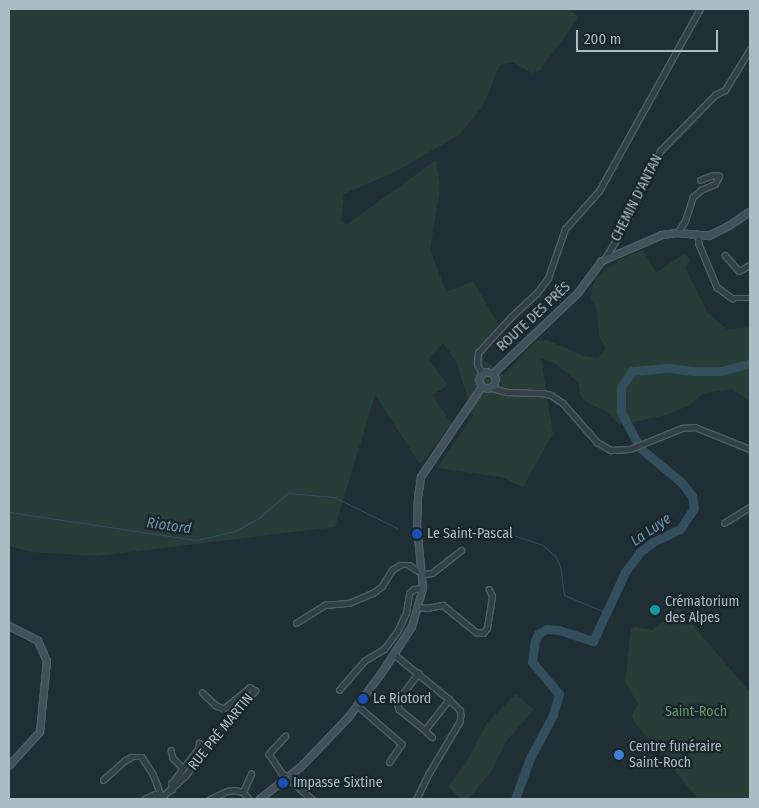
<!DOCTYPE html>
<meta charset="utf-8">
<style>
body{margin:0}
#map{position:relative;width:759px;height:808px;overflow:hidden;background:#202f36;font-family:"Fira Sans Condensed",sans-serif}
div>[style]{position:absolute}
.green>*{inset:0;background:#263d38}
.stream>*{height:1px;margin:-0.5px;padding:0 0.5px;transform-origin:0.5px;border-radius:0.5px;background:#334f5e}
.river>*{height:9px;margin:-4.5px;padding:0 4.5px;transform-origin:4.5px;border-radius:4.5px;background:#334f5e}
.roads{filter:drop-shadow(1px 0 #515e65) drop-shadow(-1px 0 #515e65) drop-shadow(0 1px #515e65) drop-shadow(0 -1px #515e65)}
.street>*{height:4.5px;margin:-2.25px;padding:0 2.25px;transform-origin:2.25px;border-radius:2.25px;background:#334047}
.secondary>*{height:6px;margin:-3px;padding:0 3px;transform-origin:3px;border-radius:3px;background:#41505a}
.dots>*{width:14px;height:14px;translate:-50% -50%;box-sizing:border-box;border:2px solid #19252b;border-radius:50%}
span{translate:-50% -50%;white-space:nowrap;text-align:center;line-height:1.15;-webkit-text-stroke:4.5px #19252b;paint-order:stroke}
.street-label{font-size:14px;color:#adbbc4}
.poi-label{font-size:14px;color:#adbbc4}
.left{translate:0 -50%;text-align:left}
.park-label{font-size:14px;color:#6d996d}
.water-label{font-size:15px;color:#6e95a8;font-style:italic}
.frame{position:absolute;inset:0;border:10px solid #adbbc4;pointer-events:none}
.scale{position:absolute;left:576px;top:30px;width:142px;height:22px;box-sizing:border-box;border:2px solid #adbbc4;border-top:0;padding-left:6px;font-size:15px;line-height:18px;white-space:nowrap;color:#adbbc4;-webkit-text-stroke:4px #19252b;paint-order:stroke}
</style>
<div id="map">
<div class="green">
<div style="clip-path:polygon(9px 9px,569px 9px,579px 17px,540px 70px,532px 73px,512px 62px,500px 65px,483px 106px,459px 135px,397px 171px,344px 194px,341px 220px,346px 225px,436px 160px,440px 189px,430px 249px,446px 292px,471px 282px,474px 283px,498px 324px,484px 360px,504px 375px,536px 341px,547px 340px,584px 356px,598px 358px,606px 349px,599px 336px,597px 310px,591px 299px,592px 287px,596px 279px,607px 267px,615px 266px,619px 259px,643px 250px,656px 273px,685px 253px,690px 261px,685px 267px,708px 313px,727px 329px,750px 327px,750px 401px,732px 389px,704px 393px,690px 405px,666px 415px,620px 425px,606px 411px,588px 403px,580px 395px,578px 382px,556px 364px,541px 358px,553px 434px,523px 487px,501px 477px,437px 468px,473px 416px,456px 361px,443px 343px,428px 359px,448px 385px,432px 395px,452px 424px,420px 464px,375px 395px,335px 527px,97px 556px,31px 552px,9px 546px)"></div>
<div style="clip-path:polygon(678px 608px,750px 692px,750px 799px,698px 799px,633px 720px,632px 715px,638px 704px,625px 682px,631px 629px,635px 627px,653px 630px)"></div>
<div style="clip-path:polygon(516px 694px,534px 710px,507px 740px,492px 770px,469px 799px,461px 799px,448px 786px,466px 763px,487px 723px)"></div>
</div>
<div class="stream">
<div style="left:9px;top:512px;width:189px;rotate:8.5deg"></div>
<div style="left:196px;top:540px;width:40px;rotate:-13deg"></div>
<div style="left:235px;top:531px;width:29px;rotate:-29deg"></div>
<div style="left:260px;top:517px;width:37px;rotate:-41deg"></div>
<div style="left:288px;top:493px;width:46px;rotate:5deg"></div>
<div style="left:334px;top:497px;width:70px;rotate:26.2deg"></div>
<div style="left:501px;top:531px;width:44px;rotate:18.4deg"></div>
<div style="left:543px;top:545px;width:16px;rotate:43deg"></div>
<div style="left:555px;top:556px;width:11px;rotate:63deg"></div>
<div style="left:560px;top:566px;width:29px;rotate:82deg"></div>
<div style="left:564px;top:595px;width:47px;rotate:22.7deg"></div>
</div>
<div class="river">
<div style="left:515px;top:799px;width:44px;rotate:-69.9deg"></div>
<div style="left:530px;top:758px;width:49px;rotate:-61.9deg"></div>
<div style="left:553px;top:715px;width:22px;rotate:-74deg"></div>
<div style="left:559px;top:694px;width:42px;rotate:-130.2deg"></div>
<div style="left:532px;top:662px;width:21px;rotate:-82deg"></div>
<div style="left:535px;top:641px;width:8px;rotate:-67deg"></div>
<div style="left:538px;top:634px;width:9px;rotate:-32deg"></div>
<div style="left:546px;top:629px;width:13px;rotate:4deg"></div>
<div style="left:559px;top:630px;width:36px;rotate:18deg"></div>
<div style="left:593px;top:641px;width:76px;rotate:-65.1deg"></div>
<div style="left:625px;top:572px;width:25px;rotate:-53deg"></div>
<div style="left:640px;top:552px;width:16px;rotate:-38deg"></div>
<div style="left:653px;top:542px;width:30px;rotate:-26deg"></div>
<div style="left:680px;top:529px;width:25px;rotate:-56deg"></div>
<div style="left:694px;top:508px;width:12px;rotate:-99deg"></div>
<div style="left:692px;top:496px;width:18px;rotate:-128deg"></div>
<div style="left:681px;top:482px;width:53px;rotate:-140.3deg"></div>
<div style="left:640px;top:448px;width:41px;rotate:-117.8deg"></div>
<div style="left:621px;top:412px;width:25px;rotate:-90deg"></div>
<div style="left:621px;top:387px;width:19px;rotate:-55deg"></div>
<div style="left:632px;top:371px;width:37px;rotate:-5deg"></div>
<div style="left:669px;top:368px;width:24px;rotate:7deg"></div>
<div style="left:693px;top:371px;width:28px"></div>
<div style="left:721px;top:371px;width:30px;rotate:-15deg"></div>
</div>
<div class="roads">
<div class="street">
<div style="left:677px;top:233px;width:14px;rotate:-56deg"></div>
<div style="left:685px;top:221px;width:25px;rotate:-72deg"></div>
<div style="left:693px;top:197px;width:11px;rotate:-41deg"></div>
<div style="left:701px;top:190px;width:15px;rotate:-23deg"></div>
<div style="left:715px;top:184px;width:9px;rotate:-63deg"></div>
<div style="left:719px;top:176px;width:7px;rotate:180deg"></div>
<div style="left:712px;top:176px;width:12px;rotate:160deg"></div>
<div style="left:698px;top:237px;width:7px;rotate:82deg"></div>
<div style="left:699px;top:244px;width:47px;rotate:67.3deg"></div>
<div style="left:717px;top:287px;width:19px;rotate:36deg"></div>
<div style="left:732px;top:298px;width:18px"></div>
<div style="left:725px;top:255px;width:21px;rotate:49deg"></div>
<div style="left:739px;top:271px;width:13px;rotate:-29deg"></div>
<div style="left:604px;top:260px;width:37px;rotate:-59deg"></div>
<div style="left:623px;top:228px;width:85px;rotate:-64.3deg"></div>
<div style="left:660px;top:151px;width:78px;rotate:-45.5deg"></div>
<div style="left:715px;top:95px;width:11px;rotate:-27deg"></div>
<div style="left:725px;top:90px;width:48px;rotate:-58.6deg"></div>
<div style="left:482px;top:374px;width:11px;rotate:-117deg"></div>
<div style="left:477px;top:364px;width:11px;rotate:-85deg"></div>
<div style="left:478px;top:353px;width:49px;rotate:-47.5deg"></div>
<div style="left:511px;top:317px;width:34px;rotate:-43deg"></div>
<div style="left:536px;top:294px;width:20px;rotate:-53deg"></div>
<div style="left:548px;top:278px;width:52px;rotate:-70.9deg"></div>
<div style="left:565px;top:229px;width:51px;rotate:-48.2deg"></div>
<div style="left:599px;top:191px;width:208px;rotate:-61deg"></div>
<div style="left:492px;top:388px;width:16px;rotate:15deg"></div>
<div style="left:507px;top:392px;width:36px;rotate:2deg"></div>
<div style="left:543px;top:393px;width:8px;rotate:14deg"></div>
<div style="left:551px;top:395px;width:14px;rotate:34deg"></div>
<div style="left:563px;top:403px;width:52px;rotate:48.9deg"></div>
<div style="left:597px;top:442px;width:16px;rotate:30deg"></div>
<div style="left:611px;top:450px;width:19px;rotate:-3deg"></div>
<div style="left:630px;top:449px;width:56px;rotate:-22deg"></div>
<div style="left:682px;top:428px;width:13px;rotate:-4deg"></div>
<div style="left:695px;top:427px;width:59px;rotate:21.8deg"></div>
<div style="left:724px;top:523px;width:31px;rotate:-32deg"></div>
<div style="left:419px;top:607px;width:8px;rotate:7deg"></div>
<div style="left:427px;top:608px;width:16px;rotate:-11deg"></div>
<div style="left:443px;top:605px;width:43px;rotate:39.3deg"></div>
<div style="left:476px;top:632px;width:7px;rotate:8deg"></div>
<div style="left:483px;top:633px;width:6px;rotate:-51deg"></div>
<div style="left:487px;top:628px;width:32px;rotate:-81deg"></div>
<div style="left:492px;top:596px;width:7px;rotate:-117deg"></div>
<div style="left:296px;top:623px;width:34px;rotate:-32deg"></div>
<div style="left:325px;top:605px;width:24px;rotate:-5deg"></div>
<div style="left:349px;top:603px;width:26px;rotate:-23deg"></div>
<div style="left:373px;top:593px;width:11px;rotate:-38deg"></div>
<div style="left:382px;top:586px;width:19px;rotate:-58deg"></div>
<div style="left:392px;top:570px;width:9px;rotate:-32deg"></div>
<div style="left:400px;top:565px;width:9px"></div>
<div style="left:409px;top:565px;width:17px;rotate:33deg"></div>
<div style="left:423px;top:574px;width:9px;rotate:-6deg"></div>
<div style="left:432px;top:573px;width:37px;rotate:-38deg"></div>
<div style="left:395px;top:655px;width:70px;rotate:39.2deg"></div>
<div style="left:449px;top:699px;width:16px;rotate:45deg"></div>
<div style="left:460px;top:710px;width:5px;rotate:79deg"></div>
<div style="left:461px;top:715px;width:7px;rotate:98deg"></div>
<div style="left:460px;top:722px;width:61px;rotate:120.8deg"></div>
<div style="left:429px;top:774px;width:28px;rotate:116deg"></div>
<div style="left:419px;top:673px;width:36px;rotate:127deg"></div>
<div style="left:397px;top:702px;width:7px;rotate:74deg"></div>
<div style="left:399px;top:709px;width:33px;rotate:39deg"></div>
<div style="left:425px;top:730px;width:39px;rotate:-52deg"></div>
<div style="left:339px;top:690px;width:38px;rotate:-49deg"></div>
<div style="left:364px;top:661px;width:23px;rotate:-31deg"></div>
<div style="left:384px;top:649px;width:21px;rotate:-53deg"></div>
<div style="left:397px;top:632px;width:21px;rotate:-65deg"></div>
<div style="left:406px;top:613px;width:20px;rotate:-81deg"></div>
<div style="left:409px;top:593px;width:6px;rotate:-39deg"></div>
<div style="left:414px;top:589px;width:9px;rotate:-6deg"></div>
<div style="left:358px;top:706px;width:58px;rotate:40.8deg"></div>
<div style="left:402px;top:744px;width:22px;rotate:124deg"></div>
<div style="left:425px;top:730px;width:10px;rotate:45deg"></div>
<div style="left:286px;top:736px;width:25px;rotate:133deg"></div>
<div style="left:269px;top:754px;width:23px;rotate:56deg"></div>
<div style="left:282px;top:773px;width:40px;rotate:41deg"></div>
<div style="left:171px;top:750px;width:8px;rotate:76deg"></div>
<div style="left:173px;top:758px;width:13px;rotate:45deg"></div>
<div style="left:103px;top:780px;width:28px;rotate:-42deg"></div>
<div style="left:124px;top:761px;width:8px;rotate:-30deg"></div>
<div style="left:131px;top:757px;width:11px"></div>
<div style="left:142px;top:757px;width:20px;rotate:57deg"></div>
<div style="left:153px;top:774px;width:26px;rotate:69deg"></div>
<div style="left:172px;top:790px;width:6px;rotate:-99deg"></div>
<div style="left:171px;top:784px;width:44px;rotate:-52.4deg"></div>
<div style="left:198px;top:749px;width:6px;rotate:-81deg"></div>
<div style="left:243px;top:792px;width:20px;rotate:-66deg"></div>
<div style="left:144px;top:799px;width:12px;rotate:-24deg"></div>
<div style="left:155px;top:794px;width:8px;rotate:30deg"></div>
<div style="left:160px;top:799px;width:34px;rotate:-43deg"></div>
<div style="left:185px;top:776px;width:71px;rotate:-52.5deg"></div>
<div style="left:228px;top:720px;width:40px;rotate:-47deg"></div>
<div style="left:255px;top:691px;width:6px;rotate:-149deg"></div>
<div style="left:250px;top:688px;width:33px;rotate:141deg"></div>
<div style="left:224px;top:709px;width:9px;rotate:-159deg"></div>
<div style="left:216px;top:706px;width:19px;rotate:-137deg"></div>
<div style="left:210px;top:799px;width:19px;rotate:-25deg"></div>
<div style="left:227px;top:791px;width:8px;rotate:-7deg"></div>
<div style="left:235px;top:790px;width:8px;rotate:14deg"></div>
<div style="left:243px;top:792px;width:9px;rotate:49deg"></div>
</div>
<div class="secondary">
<div style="left:493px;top:374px;width:117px;rotate:-43.6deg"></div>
<div style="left:578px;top:293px;width:40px;rotate:-53deg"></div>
<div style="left:602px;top:261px;width:65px;rotate:-23.4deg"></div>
<div style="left:662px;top:235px;width:15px;rotate:-8deg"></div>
<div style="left:677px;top:233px;width:32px;rotate:5deg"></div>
<div style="left:709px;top:236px;width:22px;rotate:-27deg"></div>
<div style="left:729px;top:226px;width:25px;rotate:-34deg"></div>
<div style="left:482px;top:387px;width:6px;rotate:18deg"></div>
<div style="left:488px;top:389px;width:7px;rotate:-27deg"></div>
<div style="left:494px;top:386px;width:7px;rotate:-74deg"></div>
<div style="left:496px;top:379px;width:6px;rotate:-121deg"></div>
<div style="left:482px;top:387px;width:8px;rotate:-113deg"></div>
<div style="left:479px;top:380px;width:4px;rotate:-63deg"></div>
<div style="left:481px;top:376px;width:6px;rotate:-39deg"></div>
<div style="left:486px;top:372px;width:7px;rotate:16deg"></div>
<div style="left:9px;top:626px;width:33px;rotate:27deg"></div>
<div style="left:38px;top:641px;width:22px;rotate:66deg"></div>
<div style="left:47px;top:661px;width:71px;rotate:95.6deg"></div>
<div style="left:40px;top:732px;width:46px;rotate:132.4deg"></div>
<div style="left:260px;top:799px;width:52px;rotate:-38deg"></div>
<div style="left:301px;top:767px;width:68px;rotate:-46.2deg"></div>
<div style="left:348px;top:718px;width:55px;rotate:-53.1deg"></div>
<div style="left:381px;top:674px;width:56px;rotate:-56.6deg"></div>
<div style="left:412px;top:627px;width:41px;rotate:-74.2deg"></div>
<div style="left:423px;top:588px;width:62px;rotate:-95.5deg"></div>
<div style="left:417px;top:526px;width:29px;rotate:-88deg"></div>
<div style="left:418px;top:497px;width:20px;rotate:-81deg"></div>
<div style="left:421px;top:477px;width:109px;rotate:-55.9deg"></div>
</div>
</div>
<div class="dots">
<div style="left:417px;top:534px;background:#1a4fb4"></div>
<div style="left:655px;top:610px;background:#0f9aa8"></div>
<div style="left:363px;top:699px;background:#1a4fb4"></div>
<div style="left:619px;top:755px;background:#3f7fe0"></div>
<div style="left:283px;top:783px;background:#1a4fb4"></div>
</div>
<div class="street-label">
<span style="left:637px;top:198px;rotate:-63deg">CHEMIN D'ANTAN</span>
<span style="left:534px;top:317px;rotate:-43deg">ROUTE DES PRÉS</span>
<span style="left:221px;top:732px;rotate:-51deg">RUE PRÉ MARTIN</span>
</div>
<div class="poi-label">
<span class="left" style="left:427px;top:534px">Le Saint-Pascal</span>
<span class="left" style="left:665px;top:610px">Crématorium<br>des Alpes</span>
<span class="left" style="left:373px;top:699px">Le Riotord</span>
<span class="left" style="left:629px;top:755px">Centre funéraire<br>Saint-Roch</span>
<span class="left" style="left:293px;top:783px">Impasse Sixtine</span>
</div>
<div class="park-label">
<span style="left:696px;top:712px">Saint-Roch</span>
</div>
<div class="water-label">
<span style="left:169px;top:526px;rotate:8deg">Riotord</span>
<span style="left:651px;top:530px;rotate:-35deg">La Luye</span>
</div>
<div class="frame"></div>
<div class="scale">200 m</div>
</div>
